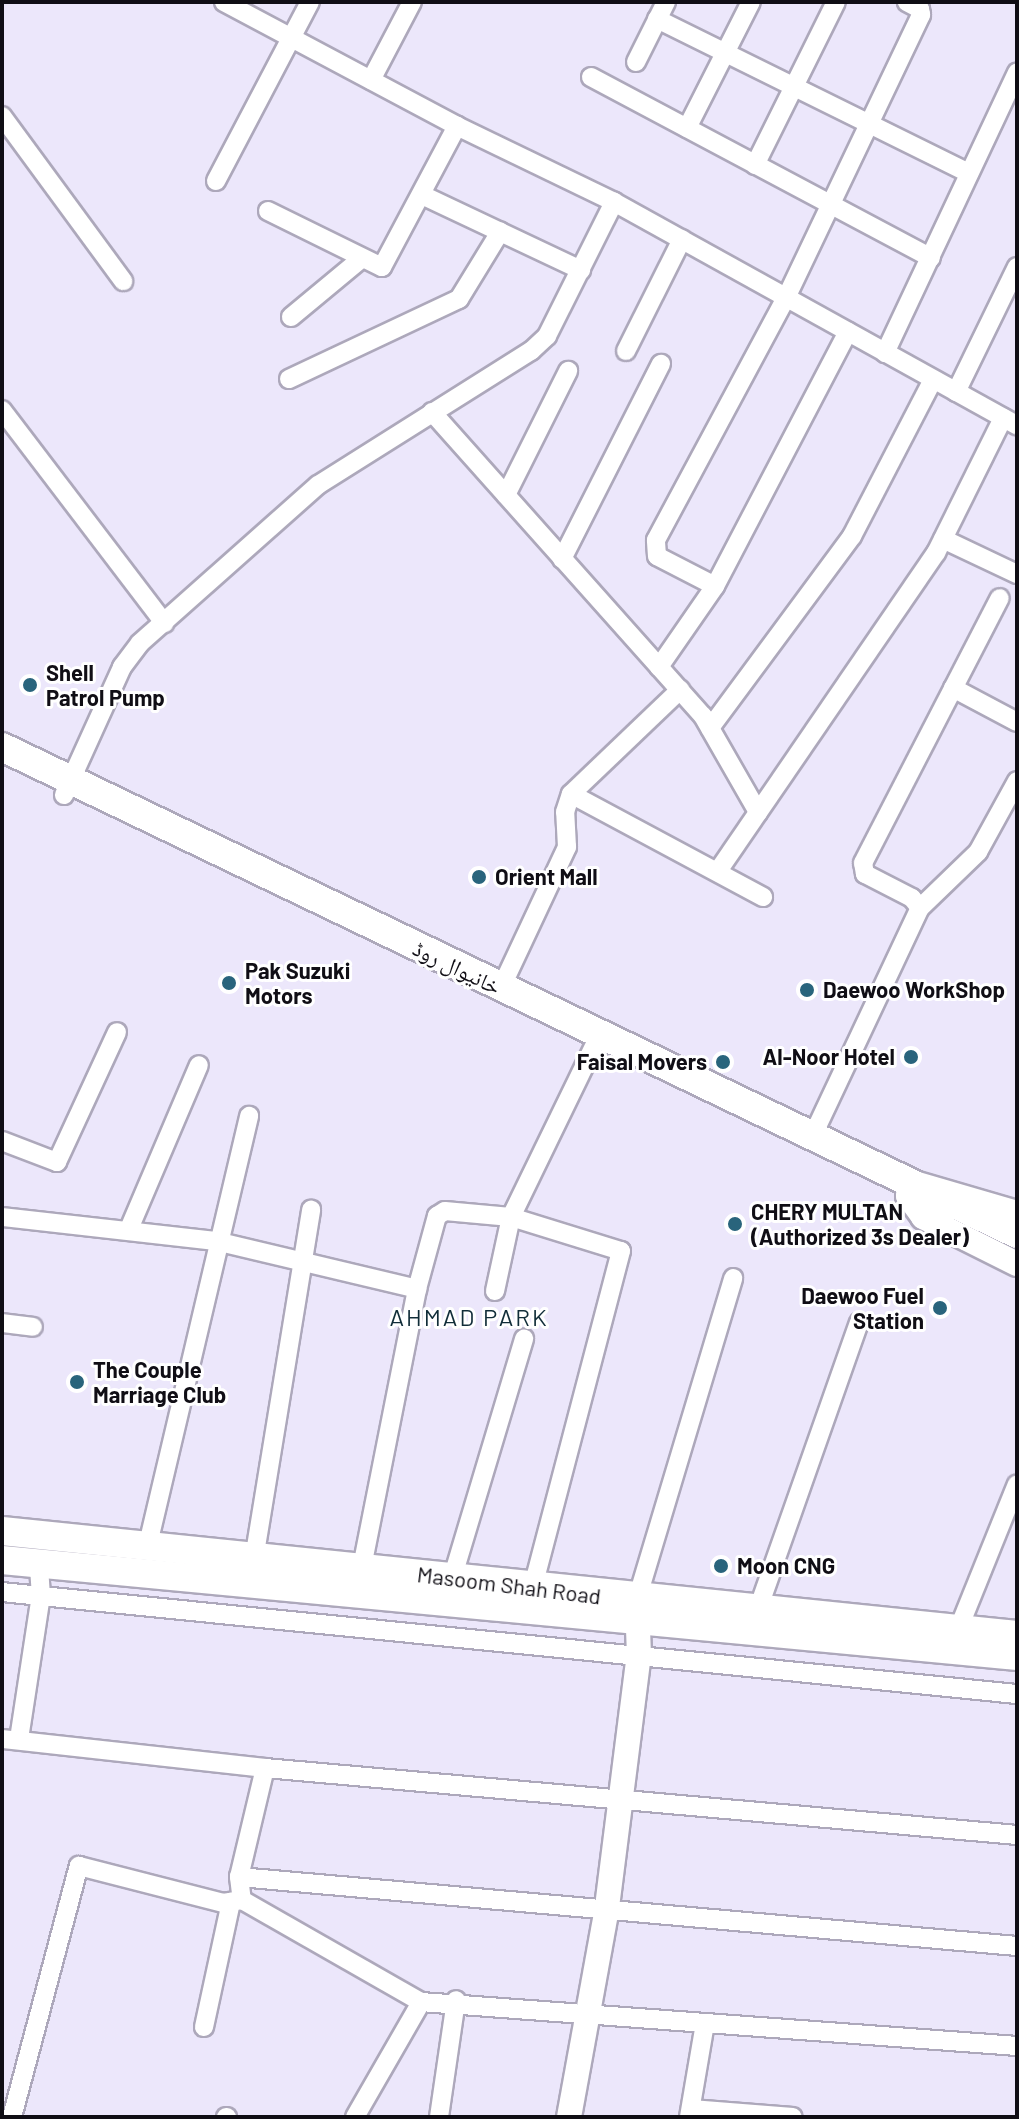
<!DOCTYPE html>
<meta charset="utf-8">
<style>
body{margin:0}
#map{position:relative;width:1019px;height:2119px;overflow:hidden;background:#ece7fb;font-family:Barlow,"Noto Naskh Arabic",sans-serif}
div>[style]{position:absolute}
.roads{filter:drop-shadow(2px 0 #ada8bb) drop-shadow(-2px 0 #ada8bb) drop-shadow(0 2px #ada8bb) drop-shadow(0 -2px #ada8bb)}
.street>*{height:18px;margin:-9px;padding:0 9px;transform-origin:9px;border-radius:9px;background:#fff}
.secondary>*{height:24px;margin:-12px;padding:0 12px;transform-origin:12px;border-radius:12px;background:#fff}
.primary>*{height:28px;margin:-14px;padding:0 14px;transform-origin:14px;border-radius:14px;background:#fff}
.dots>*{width:22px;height:22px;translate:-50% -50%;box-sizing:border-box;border:4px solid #fff;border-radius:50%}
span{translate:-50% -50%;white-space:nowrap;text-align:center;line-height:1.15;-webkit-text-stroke:6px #fff;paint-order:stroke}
.poi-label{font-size:22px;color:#100e15;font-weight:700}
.left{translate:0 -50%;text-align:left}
.right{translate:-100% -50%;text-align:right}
.street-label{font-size:22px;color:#100e15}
.neighbourhood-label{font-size:24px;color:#112d39;letter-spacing:2px}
.frame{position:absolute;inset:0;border:4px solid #100e15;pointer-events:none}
</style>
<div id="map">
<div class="roads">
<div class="street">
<div style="left:224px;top:2px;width:264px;rotate:28deg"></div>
<div style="left:457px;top:126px;width:174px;rotate:25.8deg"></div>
<div style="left:614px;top:202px;width:461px;rotate:29deg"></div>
<div style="left:657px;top:19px;width:348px;rotate:26.3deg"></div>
<div style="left:636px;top:62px;width:67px;rotate:-63.4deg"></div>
<div style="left:591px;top:77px;width:385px;rotate:28deg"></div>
<div style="left:371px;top:80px;width:88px;rotate:-62.3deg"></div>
<div style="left:2px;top:116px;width:205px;rotate:53.7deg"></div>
<div style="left:687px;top:128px;width:141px;rotate:-63.1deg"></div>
<div style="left:755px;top:165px;width:182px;rotate:-63.6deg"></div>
<div style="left:216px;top:181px;width:202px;rotate:-62.3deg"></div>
<div style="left:422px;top:195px;width:176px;rotate:25.3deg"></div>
<div style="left:268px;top:211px;width:127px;rotate:26.2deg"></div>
<div style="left:382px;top:267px;width:160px;rotate:-62deg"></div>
<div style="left:291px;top:317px;width:92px;rotate:-39.7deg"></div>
<div style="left:626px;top:351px;width:125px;rotate:-63.4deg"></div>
<div style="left:885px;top:353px;width:310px;rotate:-64.8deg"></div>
<div style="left:289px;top:379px;width:188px;rotate:-25.2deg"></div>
<div style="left:459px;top:299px;width:79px;rotate:-58.5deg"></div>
<div style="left:956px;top:392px;width:139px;rotate:-64deg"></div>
<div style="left:2px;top:410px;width:268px;rotate:52.7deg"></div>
<div style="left:432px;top:412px;width:407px;rotate:48.3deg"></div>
<div style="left:703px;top:716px;width:111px;rotate:60.2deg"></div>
<div style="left:506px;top:495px;width:139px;rotate:-63.4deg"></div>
<div style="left:943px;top:539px;width:82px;rotate:25.3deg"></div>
<div style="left:562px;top:559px;width:219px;rotate:-63.1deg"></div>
<div style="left:715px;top:586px;width:65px;rotate:-152.7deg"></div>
<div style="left:657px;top:556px;width:16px;rotate:-94deg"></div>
<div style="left:656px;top:540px;width:275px;rotate:-61.8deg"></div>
<div style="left:786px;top:298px;width:314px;rotate:-64.5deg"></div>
<div style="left:921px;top:15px;width:6px;rotate:-99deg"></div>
<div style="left:920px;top:9px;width:15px;rotate:-152deg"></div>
<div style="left:659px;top:667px;width:98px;rotate:-55.3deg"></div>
<div style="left:715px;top:586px;width:287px;rotate:-62.4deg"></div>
<div style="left:953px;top:688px;width:72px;rotate:28deg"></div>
<div style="left:710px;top:728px;width:239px;rotate:-53.5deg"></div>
<div style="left:852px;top:536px;width:176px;rotate:-62.6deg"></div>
<div style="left:571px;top:794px;width:218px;rotate:28.2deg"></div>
<div style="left:64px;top:795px;width:141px;rotate:-65.6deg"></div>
<div style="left:122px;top:667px;width:30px;rotate:-53deg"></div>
<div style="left:140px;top:643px;width:238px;rotate:-41.6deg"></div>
<div style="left:318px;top:485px;width:252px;rotate:-32.2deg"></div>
<div style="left:531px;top:351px;width:22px;rotate:-43deg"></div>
<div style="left:547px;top:336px;width:150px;rotate:-63.4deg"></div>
<div style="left:718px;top:871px;width:386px;rotate:-55.6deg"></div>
<div style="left:936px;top:553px;width:151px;rotate:-63.6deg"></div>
<div style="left:920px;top:908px;width:81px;rotate:-44deg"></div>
<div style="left:978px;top:852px;width:81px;rotate:-61.2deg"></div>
<div style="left:501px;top:988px;width:156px;rotate:-64.9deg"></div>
<div style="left:567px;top:847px;width:35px;rotate:-93deg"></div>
<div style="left:565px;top:812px;width:19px;rotate:-72deg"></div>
<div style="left:571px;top:794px;width:151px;rotate:-43.7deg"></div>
<div style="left:814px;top:1133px;width:249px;rotate:-64.8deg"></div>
<div style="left:920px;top:908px;width:13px;rotate:-129deg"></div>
<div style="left:912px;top:898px;width:53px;rotate:-152.9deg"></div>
<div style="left:865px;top:874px;width:11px;rotate:-100deg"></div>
<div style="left:863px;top:863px;width:298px;rotate:-62.7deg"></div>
<div style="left:2px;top:1141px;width:59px;rotate:20.9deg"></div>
<div style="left:57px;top:1162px;width:143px;rotate:-65.2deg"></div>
<div style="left:2px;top:1217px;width:215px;rotate:6.4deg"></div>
<div style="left:216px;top:1241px;width:207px;rotate:13.4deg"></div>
<div style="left:129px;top:1229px;width:178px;rotate:-66.9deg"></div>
<div style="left:495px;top:1291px;width:76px;rotate:-77.8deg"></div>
<div style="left:511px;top:1217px;width:190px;rotate:-64.1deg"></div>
<div style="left:2px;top:1323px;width:31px;rotate:7deg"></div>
<div style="left:148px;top:1544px;width:440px;rotate:-76.7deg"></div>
<div style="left:255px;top:1553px;width:348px;rotate:-80.7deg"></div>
<div style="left:362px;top:1567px;width:283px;rotate:-78.8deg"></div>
<div style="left:417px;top:1289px;width:76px;rotate:-74.7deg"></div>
<div style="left:437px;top:1216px;width:9px;rotate:-32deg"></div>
<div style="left:445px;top:1211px;width:66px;rotate:5.2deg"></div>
<div style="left:511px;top:1217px;width:115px;rotate:17.2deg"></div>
<div style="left:621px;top:1251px;width:347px;rotate:104.7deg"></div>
<div style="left:452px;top:1579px;width:251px;rotate:-73.3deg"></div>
<div style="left:2px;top:1592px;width:1020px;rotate:5.74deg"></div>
<div style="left:637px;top:1599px;width:335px;rotate:-73.3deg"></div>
<div style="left:757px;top:1612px;width:307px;rotate:-70.6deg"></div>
<div style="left:958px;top:1630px;width:157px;rotate:-68deg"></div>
<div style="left:2px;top:1739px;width:265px;rotate:6.3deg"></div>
<div style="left:265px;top:1768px;width:755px;rotate:5.09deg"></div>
<div style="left:19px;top:1739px;width:145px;rotate:-81.3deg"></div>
<div style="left:41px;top:1596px;width:31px;rotate:-94deg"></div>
<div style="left:265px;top:1768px;width:112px;rotate:103.4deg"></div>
<div style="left:239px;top:1877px;width:23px;rotate:83deg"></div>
<div style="left:242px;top:1900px;width:206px;rotate:29.7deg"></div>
<div style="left:421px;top:2002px;width:598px;rotate:4.22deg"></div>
<div style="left:239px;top:1877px;width:781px;rotate:5.07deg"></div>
<div style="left:204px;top:2027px;width:128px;rotate:-77.8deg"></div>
<div style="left:691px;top:2109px;width:102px;rotate:4.5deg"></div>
<div style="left:12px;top:2117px;width:260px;rotate:-75.1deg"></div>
<div style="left:79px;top:1866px;width:149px;rotate:14.4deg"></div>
<div style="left:223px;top:1903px;width:19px;rotate:-9deg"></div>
<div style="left:226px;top:2117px;width:1px"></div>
<div style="left:355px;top:2117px;width:133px;rotate:-60.1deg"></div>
<div style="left:439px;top:2117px;width:118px;rotate:-81.7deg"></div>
<div style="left:689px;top:2117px;width:95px;rotate:-80.3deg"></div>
</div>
<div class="secondary">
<div style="left:1017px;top:1213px;width:107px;rotate:-163.8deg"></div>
<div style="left:914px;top:1183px;width:14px;rotate:115deg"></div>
<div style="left:908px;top:1196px;width:26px;rotate:54deg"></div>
<div style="left:923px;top:1217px;width:105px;rotate:26.6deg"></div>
<div style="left:569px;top:2117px;width:213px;rotate:-79.7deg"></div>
<div style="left:607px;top:1907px;width:254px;rotate:-82.8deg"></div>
<div style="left:639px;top:1655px;width:53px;rotate:-92.2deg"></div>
</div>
<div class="primary">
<div style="left:2px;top:747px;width:1126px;rotate:25.63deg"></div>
<div style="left:2px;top:1531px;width:1020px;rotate:5.85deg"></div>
<div style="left:2px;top:1560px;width:1020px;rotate:5.4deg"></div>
</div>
</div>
<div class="dots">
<div style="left:30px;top:685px;background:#29647c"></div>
<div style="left:479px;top:877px;background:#29647c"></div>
<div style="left:229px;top:983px;background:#29647c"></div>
<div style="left:807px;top:990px;background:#29647c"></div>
<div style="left:911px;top:1057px;background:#29647c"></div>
<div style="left:723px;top:1062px;background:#29647c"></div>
<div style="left:735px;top:1224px;background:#29647c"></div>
<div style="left:940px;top:1308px;background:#29647c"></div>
<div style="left:77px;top:1382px;background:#29647c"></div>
<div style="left:721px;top:1566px;background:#29647c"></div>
</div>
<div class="poi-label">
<span class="left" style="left:46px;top:685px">Shell<br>Patrol Pump</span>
<span class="left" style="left:495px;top:877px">Orient Mall</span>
<span class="left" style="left:245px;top:983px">Pak Suzuki<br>Motors</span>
<span class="left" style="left:823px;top:990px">Daewoo WorkShop</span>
<span class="right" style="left:895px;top:1057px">Al-Noor Hotel</span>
<span class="right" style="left:707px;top:1062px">Faisal Movers</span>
<span class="left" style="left:751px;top:1224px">CHERY MULTAN<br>(Authorized 3s Dealer)</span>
<span class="right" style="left:924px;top:1308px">Daewoo Fuel<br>Station</span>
<span class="left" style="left:93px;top:1382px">The Couple<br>Marriage Club</span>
<span class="left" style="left:737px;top:1566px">Moon CNG</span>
</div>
<div class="street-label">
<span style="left:457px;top:967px;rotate:26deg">خانیوال روڈ</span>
<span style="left:509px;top:1585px;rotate:7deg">Masoom Shah Road</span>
</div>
<div class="neighbourhood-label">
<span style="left:469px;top:1317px">AHMAD PARK</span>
</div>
<div class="frame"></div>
</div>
